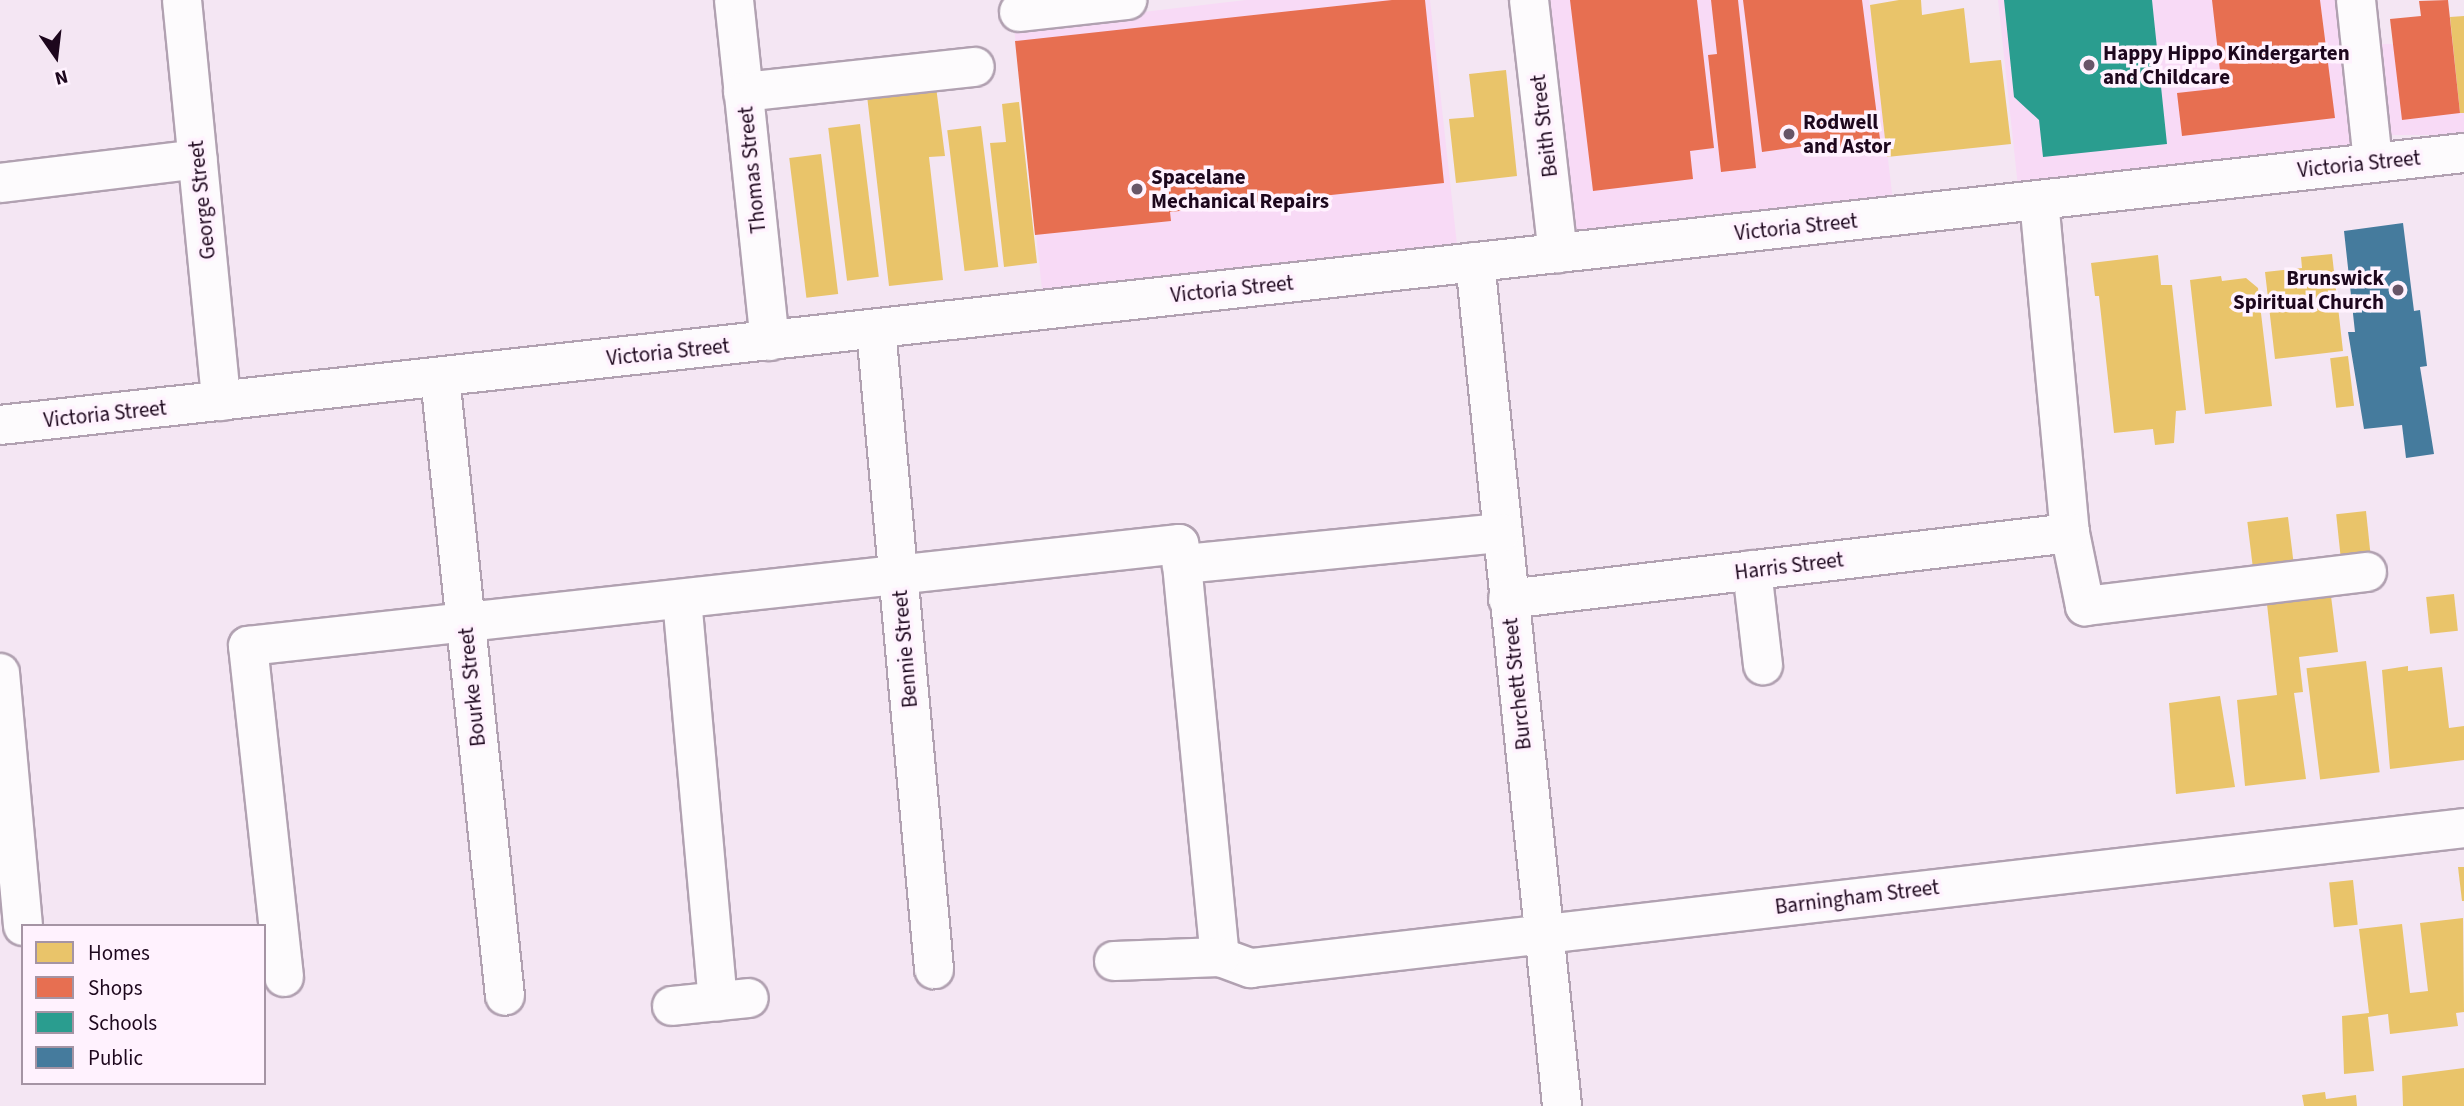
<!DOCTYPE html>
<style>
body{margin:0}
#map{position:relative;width:2464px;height:1106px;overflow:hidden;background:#f4e6f3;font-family:"Source Sans 3",sans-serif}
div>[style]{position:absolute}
.built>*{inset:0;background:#f8daf6;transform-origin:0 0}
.homes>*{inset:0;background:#e9c46a;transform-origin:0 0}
.shops>*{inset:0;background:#e76f51}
.schools>*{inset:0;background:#2a9d8f}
.public>*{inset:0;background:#457b9d}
.roads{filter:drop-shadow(2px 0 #b1a1b1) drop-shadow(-2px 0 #b1a1b1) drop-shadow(0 2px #b1a1b1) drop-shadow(0 -2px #b1a1b1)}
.minor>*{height:38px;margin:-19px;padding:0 19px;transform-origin:19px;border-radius:19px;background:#fdfbfd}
.dots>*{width:19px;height:19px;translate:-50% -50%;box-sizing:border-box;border:4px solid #fff2fe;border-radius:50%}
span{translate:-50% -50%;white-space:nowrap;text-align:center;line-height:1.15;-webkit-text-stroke:7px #fff2fe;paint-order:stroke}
.poi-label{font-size:21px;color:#1d071d;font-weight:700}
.left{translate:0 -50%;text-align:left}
.right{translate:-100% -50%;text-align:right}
.street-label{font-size:21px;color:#1d071d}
.legend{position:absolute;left:21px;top:924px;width:245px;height:161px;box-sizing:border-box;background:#fff2fe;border:2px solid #a594a4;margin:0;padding:9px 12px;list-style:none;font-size:21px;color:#1d071d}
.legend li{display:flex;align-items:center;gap:14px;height:35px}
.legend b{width:35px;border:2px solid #a594a4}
.north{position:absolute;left:21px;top:21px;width:70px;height:70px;-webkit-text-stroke:5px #fff2fe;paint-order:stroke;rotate:166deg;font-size:19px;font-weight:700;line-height:28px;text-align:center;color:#1d071d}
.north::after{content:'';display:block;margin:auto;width:24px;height:32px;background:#1d071d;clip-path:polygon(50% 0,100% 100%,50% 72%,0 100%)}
</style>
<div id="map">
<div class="built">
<div style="clip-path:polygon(1246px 0,1430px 0,1458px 254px,1043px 299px,1014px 27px)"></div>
<div style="clip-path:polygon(1544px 0,1869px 0,1893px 201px,1572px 235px)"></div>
<div style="clip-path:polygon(1998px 0,2341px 0,2358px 148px,2018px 187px)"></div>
<div style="left:2464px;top:44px;width:91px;height:91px;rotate:90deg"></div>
</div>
<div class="homes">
<div style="clip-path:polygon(1899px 0,1921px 0,1922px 15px,1964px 8px,1970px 63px,2001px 60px,2011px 144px,1887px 157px,1870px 5px)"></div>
<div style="clip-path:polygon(2464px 16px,2464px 113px,2460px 113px,2450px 17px)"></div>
<div style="clip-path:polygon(1506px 70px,1517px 176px,1456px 183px,1449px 119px,1474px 117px,1469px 74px)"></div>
<div style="clip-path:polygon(935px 79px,945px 156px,929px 157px,943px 280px,889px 286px,866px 87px)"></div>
<div style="clip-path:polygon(1019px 102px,1037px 263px,1004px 267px,990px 143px,1006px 142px,1002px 104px)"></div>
<div style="left:860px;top:124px;width:154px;height:32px;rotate:83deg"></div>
<div style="left:981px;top:126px;width:142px;height:34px;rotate:83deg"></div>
<div style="left:821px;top:154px;width:141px;height:32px;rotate:83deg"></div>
<div style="clip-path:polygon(2332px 254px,2343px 351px,2275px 359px,2265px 272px,2302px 268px,2301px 257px)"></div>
<div style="clip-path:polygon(2158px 255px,2161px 285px,2172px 285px,2186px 410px,2176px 411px,2174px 443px,2155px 445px,2153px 429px,2114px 433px,2099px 296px,2095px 296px,2091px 263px)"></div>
<div style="clip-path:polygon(2221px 276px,2222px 281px,2246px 278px,2258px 288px,2272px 406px,2205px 414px,2190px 280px)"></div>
<div style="left:2348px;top:356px;width:50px;height:18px;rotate:83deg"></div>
<div style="left:2366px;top:511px;width:46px;height:30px;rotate:84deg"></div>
<div style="left:2288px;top:517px;width:48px;height:41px;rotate:83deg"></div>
<div style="clip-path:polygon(2330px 588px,2338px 652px,2299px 657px,2303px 692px,2294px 693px,2306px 779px,2245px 786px,2237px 700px,2277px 695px,2266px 595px)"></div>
<div style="left:2454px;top:594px;width:37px;height:28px;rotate:84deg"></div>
<div style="left:2366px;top:661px;width:112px;height:60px;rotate:83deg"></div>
<div style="clip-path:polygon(2408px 666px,2408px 671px,2442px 667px,2449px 728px,2464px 726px,2464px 760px,2390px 769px,2382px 670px)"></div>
<div style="clip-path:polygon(2220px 696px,2235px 787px,2176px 794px,2169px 703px)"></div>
<div style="clip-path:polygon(2458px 867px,2464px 867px,2464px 901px,2462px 901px)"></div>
<div style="left:2353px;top:880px;width:45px;height:24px;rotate:84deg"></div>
<div style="clip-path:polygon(2463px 918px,2464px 1012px,2456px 1013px,2458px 1026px,2390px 1034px,2388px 1014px,2368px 1017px,2374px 1071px,2344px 1074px,2342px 1016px,2369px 1013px,2359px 929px,2402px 924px,2410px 993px,2428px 991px,2420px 923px)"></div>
<div style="clip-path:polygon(2464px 1068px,2464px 1106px,2403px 1106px,2402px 1076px)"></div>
<div style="clip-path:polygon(2325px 1092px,2326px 1099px,2356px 1095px,2357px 1106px,2304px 1106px,2302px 1095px)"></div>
</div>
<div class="shops">
<div style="clip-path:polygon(1392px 0,1425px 0,1444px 183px,1170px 212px,1171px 221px,1035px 235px,1015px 41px)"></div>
<div style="clip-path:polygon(1570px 0,1697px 0,1714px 148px,1690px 151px,1693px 179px,1593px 191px)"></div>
<div style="clip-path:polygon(1711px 0,1738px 0,1756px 168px,1721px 172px,1708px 55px,1717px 54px)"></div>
<div style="clip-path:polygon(1743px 0,1862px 0,1881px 147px,1820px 155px,1819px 144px,1762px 152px)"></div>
<div style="clip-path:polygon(2212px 0,2320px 0,2335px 118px,2182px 136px,2177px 93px,2222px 88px)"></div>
<div style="clip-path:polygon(2448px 0,2460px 113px,2402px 120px,2390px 19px,2421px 16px,2419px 1px)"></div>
</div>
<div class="schools">
<div style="clip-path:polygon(2004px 0,2152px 0,2167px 144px,2043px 157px,2039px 120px,2014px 97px)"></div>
</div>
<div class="public">
<div style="clip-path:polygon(2403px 223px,2414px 311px,2420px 310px,2427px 366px,2420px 367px,2434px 454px,2406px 458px,2402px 425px,2364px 429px,2348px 332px,2355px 332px,2344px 231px)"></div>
</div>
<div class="roads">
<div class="minor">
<div style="left:182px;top:0;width:403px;rotate:84.4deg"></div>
<div style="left:734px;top:0;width:343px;rotate:84deg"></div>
<div style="left:1529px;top:0;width:255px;rotate:83.5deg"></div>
<div style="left:2356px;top:0;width:163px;rotate:84deg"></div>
<div style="left:1019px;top:12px;width:109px;rotate:-6.3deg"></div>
<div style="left:743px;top:92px;width:233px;rotate:-6.2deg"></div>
<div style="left:0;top:183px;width:199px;rotate:-6.9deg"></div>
<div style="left:2039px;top:200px;width:334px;rotate:84.7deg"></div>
<div style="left:2070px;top:533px;width:75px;rotate:78.4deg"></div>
<div style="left:2085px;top:606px;width:284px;rotate:-6.9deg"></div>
<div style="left:1475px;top:262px;width:848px;rotate:84.11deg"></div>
<div style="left:876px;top:329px;width:643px;rotate:84.82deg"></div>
<div style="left:440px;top:377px;width:622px;rotate:84.01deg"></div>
<div style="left:0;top:425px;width:2479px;rotate:-6.3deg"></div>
<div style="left:1500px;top:533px;width:320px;rotate:174.4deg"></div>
<div style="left:1182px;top:564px;width:395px;rotate:84.5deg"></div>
<div style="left:1220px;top:957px;width:33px;rotate:20deg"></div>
<div style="left:1251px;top:968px;width:1221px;rotate:-6.58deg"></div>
<div style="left:1752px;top:570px;width:96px;rotate:83.4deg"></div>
<div style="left:682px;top:599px;width:404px;rotate:84.9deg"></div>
<div style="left:1508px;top:599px;width:566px;rotate:-6.7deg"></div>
<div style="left:0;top:673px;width:254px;rotate:84.8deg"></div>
<div style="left:1114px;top:961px;width:106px;rotate:-2.2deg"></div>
<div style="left:284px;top:977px;width:333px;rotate:-96.2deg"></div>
<div style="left:248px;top:646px;width:937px;rotate:-6.25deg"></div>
<div style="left:1179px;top:544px;width:20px;rotate:81deg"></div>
<div style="left:672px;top:1006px;width:77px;rotate:-5.9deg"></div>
</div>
</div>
<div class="dots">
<div style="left:2089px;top:65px;background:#685568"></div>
<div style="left:1789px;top:134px;background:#685568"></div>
<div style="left:1137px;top:189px;background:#685568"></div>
<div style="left:2398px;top:290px;background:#685568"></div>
</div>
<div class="poi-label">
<span class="left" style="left:2103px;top:65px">Happy Hippo Kindergarten<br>and Childcare</span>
<span class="left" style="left:1803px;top:134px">Rodwell<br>and Astor</span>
<span class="left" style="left:1151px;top:189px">Spacelane<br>Mechanical Repairs</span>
<span class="right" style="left:2384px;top:290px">Brunswick<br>Spiritual Church</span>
</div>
<div class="street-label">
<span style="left:1544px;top:126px;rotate:-97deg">Beith Street</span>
<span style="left:2359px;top:164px;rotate:-6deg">Victoria Street</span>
<span style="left:752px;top:170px;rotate:-96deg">Thomas Street</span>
<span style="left:202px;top:200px;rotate:-96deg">George Street</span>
<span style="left:1796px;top:227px;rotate:-6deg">Victoria Street</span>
<span style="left:1232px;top:289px;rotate:-6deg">Victoria Street</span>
<span style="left:668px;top:352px;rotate:-6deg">Victoria Street</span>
<span style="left:105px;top:414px;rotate:-6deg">Victoria Street</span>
<span style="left:1789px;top:566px;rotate:-7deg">Harris Street</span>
<span style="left:905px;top:649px;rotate:-95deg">Bennie Street</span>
<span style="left:1517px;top:684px;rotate:-96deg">Burchett Street</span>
<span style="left:472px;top:687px;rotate:-96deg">Bourke Street</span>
<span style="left:1857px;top:897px;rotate:-7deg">Barningham Street</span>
</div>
<ul class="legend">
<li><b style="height:19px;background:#e9c46a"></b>Homes</li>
<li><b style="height:19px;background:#e76f51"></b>Shops</li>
<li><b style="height:19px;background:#2a9d8f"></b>Schools</li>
<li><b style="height:19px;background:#457b9d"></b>Public</li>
</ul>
<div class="north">N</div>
</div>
